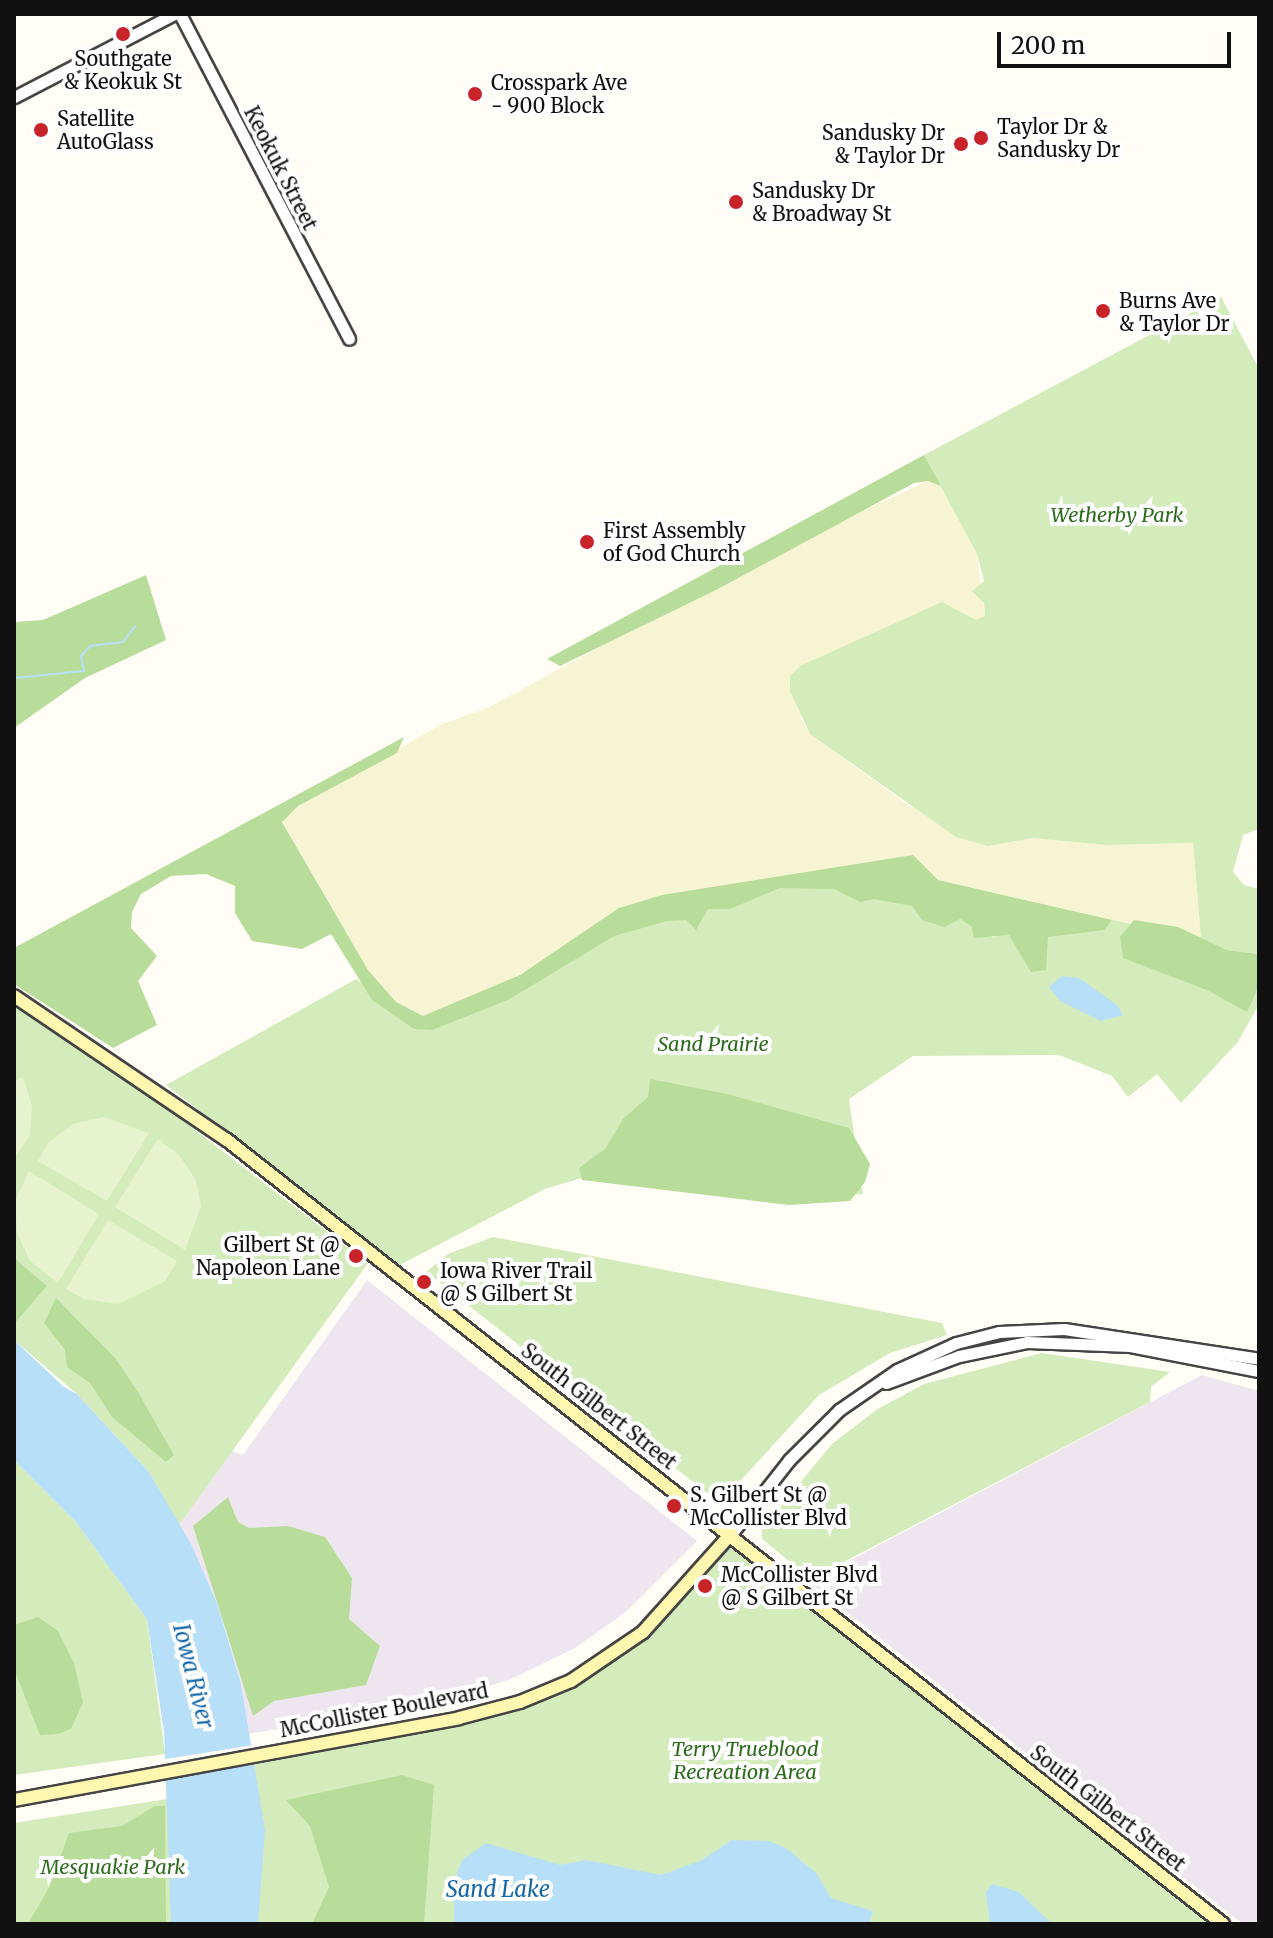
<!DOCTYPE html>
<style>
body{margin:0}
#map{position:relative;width:1273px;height:1938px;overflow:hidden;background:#fffdf5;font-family:Merriweather,serif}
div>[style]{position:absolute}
.industrial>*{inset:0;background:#eee6ef}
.farmland>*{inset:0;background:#f7f4d3}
.green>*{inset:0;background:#d4ecbc}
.forest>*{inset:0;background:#b8dd9a}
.pitch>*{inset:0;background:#e6f3ce}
.water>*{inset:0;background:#b7dff8}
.pier>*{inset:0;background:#fffdf5;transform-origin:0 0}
.stream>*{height:2px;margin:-1px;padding:0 1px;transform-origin:1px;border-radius:1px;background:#b7dff8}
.roads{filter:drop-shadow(2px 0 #444) drop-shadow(-2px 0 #444) drop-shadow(0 2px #444) drop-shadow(0 -2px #444)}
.tertiary>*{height:11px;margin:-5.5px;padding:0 5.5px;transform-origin:5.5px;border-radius:5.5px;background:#fff}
.secondary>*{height:12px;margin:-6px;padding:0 6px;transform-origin:6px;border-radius:6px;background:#fff7b0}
.dots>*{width:22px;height:22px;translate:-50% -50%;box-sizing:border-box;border:4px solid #fff;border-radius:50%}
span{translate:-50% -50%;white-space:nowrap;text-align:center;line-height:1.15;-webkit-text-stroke:8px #fff;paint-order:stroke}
.poi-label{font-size:20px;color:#111}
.left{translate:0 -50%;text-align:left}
.right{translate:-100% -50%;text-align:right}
.street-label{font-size:20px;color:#111}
.park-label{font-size:20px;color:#2d6c1d;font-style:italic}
.water-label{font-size:22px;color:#1467a9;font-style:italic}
.frame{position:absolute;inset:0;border:16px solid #111;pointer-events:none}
.scale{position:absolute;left:997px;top:32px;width:234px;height:36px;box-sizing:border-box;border:4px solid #111;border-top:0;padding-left:10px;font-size:24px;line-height:28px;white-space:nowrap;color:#111;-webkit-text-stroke:6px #fff;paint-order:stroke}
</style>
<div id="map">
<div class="industrial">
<div style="clip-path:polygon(367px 1280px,697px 1541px,626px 1612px,575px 1648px,509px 1680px,438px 1701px,248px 1734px,241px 1684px,217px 1603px,179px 1525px,232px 1451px,243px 1455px)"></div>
<div style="clip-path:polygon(1202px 1375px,1259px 1391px,1259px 1924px,1243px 1924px,809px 1582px)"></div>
</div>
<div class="farmland">
<div style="clip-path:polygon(928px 481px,941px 486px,977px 554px,985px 617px,800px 717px,810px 734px,911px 807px,1032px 838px,1106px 845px,1193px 843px,1201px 938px,1178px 927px,1131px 924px,937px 880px,913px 855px,619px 908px,568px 947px,488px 992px,423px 1016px,396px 1002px,368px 970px,282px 821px,298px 806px,440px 725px,489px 707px,687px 600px,718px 589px,838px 522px)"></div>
</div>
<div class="green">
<div style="clip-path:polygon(1221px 297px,1259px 369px,1259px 829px,1243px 835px,1233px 872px,1244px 885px,1259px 889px,1259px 954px,1227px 950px,1201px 938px,1193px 843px,1106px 845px,1032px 838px,988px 846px,956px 837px,810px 734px,790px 691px,790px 676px,800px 666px,942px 602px,976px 620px,985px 616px,984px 603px,972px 591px,984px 581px,977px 554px,924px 455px)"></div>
<div style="clip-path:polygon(886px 871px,912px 906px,960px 919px,992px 937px,1009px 934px,1022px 954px,1032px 902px,1176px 934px,1254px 997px,1259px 986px,1259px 1004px,1238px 1042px,1181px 1103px,1157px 1074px,1128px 1097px,1112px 1076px,1059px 1055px,913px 1056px,849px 1099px,863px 1194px,789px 1201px,582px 1178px,545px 1189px,400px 1265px,166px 1085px,356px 979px,423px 1025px,547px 969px,665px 902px)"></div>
<div style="clip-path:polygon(14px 1006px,165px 1107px,368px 1263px,179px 1525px,149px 1472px,77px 1394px,14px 1340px)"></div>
<div style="clip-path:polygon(493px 1237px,942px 1323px,947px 1335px,890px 1353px,819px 1395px,720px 1503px,426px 1272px,448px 1254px)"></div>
<div style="clip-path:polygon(1042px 1353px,1170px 1372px,1151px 1387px,1150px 1402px,811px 1579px,762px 1539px,762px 1529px,832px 1444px,876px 1410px,924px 1384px)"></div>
<div style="clip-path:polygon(14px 1460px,75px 1521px,147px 1619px,165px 1754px,14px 1775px)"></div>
<div style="clip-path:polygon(731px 1534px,1223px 1924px,258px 1924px,253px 1765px,283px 1759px,281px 1749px,520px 1702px,619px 1651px)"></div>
<div style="clip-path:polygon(180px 1797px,180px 1924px,14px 1924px,14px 1823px)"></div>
</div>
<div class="forest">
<div style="clip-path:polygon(924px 455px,941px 486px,928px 481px,914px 483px,718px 589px,560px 666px,547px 659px)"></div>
<div style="clip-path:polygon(146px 575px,166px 640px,85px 678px,14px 728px,14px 622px,43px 620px)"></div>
<div style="clip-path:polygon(404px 737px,397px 753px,298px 806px,282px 822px,368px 970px,396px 1002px,423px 1016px,520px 975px,619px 908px,662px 895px,913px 855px,938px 880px,1112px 920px,1104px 930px,1048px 937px,1046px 970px,1031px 972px,1009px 935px,974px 938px,971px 926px,960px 919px,944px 927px,922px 920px,912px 906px,874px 899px,860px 902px,834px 889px,780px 888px,730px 909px,708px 909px,696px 930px,686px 920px,667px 921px,614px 936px,508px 1000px,432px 1030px,414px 1029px,372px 1000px,331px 934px,302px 949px,252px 941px,235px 913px,235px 886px,206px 874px,171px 876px,141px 894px,132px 912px,131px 928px,157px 956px,138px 981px,157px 1025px,113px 1048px,14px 984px,14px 948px)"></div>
<div style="clip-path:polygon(1134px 920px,1178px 927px,1227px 950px,1259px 954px,1259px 986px,1247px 1012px,1207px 990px,1123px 958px,1120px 937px)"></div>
<div style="clip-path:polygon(650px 1079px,727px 1094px,849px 1128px,870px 1164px,865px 1182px,850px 1201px,789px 1205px,582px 1180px,579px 1168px,605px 1149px,623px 1119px,648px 1097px)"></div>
<div style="clip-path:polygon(14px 1258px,47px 1286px,14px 1324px)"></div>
<div style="clip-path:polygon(56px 1298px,115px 1358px,138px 1392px,174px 1455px,166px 1462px,112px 1417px,90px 1383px,67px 1367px,65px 1350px,44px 1323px)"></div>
<div style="clip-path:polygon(228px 1497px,238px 1522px,249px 1528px,288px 1526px,325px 1537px,352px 1578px,349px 1619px,380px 1646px,366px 1685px,274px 1701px,253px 1716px,193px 1526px)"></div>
<div style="clip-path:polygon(38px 1617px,58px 1631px,74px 1663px,83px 1702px,71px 1729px,58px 1734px,40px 1735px,14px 1669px,14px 1625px)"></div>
<div style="clip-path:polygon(402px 1775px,434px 1785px,424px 1924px,312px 1924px,329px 1887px,310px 1826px,286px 1800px)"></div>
<div style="clip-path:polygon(155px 1806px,165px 1806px,166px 1924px,28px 1924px,50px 1886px,69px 1833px,122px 1826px)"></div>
</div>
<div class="pitch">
<div style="clip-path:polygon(23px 1077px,32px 1106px,30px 1136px,14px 1158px,14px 1081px)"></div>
<div style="clip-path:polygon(103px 1117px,149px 1133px,107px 1201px,38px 1161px,49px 1142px,73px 1124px)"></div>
<div style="clip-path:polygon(158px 1139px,179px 1155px,196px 1180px,201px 1206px,185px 1250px,115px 1207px)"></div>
<div style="clip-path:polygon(29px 1171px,99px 1214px,58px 1283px,30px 1261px,17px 1233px,15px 1201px)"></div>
<div style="clip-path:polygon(108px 1220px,177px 1261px,165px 1281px,118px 1304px,84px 1299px,66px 1289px)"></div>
</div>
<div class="water">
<div style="clip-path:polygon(1062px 976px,1079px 978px,1117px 1005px,1123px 1015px,1101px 1021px,1060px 1001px,1049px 987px)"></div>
<div style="clip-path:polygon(14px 1340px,64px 1387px,77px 1394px,149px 1472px,192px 1546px,217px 1603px,241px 1684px,265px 1830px,258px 1924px,171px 1924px,164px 1732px,147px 1619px,75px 1521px,14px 1460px)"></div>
<div style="clip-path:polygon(732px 1840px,769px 1841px,786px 1848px,817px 1874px,831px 1898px,873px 1911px,869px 1924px,454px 1924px,454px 1882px,462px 1860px,486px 1843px,560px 1865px,586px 1860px,661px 1875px,700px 1861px)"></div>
<div style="clip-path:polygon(992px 1884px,1019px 1892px,1052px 1924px,990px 1924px,986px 1892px)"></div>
</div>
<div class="pier">
<div style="left:254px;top:1745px;width:19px;height:94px;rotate:81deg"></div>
</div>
<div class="stream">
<div style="left:14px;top:678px;width:70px;rotate:-5.7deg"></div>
<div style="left:84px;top:671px;width:15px;rotate:-101deg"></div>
<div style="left:81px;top:656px;width:13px;rotate:-48deg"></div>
<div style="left:90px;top:646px;width:33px;rotate:-7deg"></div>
<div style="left:123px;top:642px;width:20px;rotate:-53deg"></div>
</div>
<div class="roads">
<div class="tertiary">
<div style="left:180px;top:14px;width:366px;rotate:62.5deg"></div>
<div style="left:14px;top:97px;width:180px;rotate:-27.4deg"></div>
<div style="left:886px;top:1383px;width:78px;rotate:-20.3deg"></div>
<div style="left:959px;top:1356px;width:69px;rotate:-11.6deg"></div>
<div style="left:1027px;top:1342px;width:103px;rotate:2.2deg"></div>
<div style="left:1130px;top:1346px;width:131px;rotate:11deg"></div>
<div style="left:731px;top:1534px;width:94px;rotate:-51.9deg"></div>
<div style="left:789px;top:1460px;width:71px;rotate:-45deg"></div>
<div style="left:839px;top:1410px;width:70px;rotate:-34.6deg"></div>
<div style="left:897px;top:1370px;width:65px;rotate:-24.6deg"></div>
<div style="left:956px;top:1343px;width:44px;rotate:-14.3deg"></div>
<div style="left:999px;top:1332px;width:65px;rotate:-2.6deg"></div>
<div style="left:1064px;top:1329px;width:197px;rotate:8.7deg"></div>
</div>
<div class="secondary">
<div style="left:14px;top:996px;width:257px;rotate:34.1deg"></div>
<div style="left:227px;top:1140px;width:1268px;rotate:38.21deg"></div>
<div style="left:14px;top:1800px;width:452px;rotate:-10.4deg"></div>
<div style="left:459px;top:1718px;width:63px;rotate:-14.7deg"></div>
<div style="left:520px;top:1702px;width:55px;rotate:-22.4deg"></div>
<div style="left:571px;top:1681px;width:87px;rotate:-34.2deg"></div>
<div style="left:643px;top:1632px;width:132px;rotate:-48.1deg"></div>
</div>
</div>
<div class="dots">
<div style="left:123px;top:34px;background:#c72329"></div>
<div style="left:475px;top:94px;background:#c72329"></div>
<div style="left:41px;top:130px;background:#c72329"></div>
<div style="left:981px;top:138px;background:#c72329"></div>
<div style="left:961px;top:144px;background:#c72329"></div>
<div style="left:736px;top:202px;background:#c72329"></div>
<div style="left:1103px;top:311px;background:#c72329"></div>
<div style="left:587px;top:542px;background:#c72329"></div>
<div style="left:356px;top:1256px;background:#c72329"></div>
<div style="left:424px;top:1282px;background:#c72329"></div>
<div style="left:674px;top:1506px;background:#c72329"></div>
<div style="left:705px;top:1586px;background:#c72329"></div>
</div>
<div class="poi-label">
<span style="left:123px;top:70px">Southgate<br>&amp; Keokuk St</span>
<span class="left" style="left:491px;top:94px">Crosspark Ave<br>- 900 Block</span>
<span class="left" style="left:57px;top:130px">Satellite<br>AutoGlass</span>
<span class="left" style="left:997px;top:138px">Taylor Dr &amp;<br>Sandusky Dr</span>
<span class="right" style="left:945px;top:144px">Sandusky Dr<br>&amp; Taylor Dr</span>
<span class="left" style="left:752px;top:202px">Sandusky Dr<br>&amp; Broadway St</span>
<span class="left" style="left:1119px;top:312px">Burns Ave<br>&amp; Taylor Dr</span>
<span class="left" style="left:603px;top:542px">First Assembly<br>of God Church</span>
<span class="right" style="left:340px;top:1256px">Gilbert St @<br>Napoleon Lane</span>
<span class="left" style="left:440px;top:1282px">Iowa River Trail<br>@ S Gilbert St</span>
<span class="left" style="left:690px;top:1506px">S. Gilbert St @<br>McCollister Blvd</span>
<span class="left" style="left:721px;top:1586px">McCollister Blvd<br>@ S Gilbert St</span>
</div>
<div class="street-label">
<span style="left:281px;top:168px;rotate:63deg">Keokuk Street</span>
<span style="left:599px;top:1406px;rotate:38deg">South Gilbert Street</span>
<span style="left:384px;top:1710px;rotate:-11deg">McCollister Boulevard</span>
<span style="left:1108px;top:1808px;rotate:38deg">South Gilbert Street</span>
</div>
<div class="park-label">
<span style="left:1117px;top:514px">Wetherby Park</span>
<span style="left:713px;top:1043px">Sand Prairie</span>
<span style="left:745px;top:1760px">Terry Trueblood<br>Recreation Area</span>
<span style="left:113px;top:1866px">Mesquakie Park</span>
</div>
<div class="water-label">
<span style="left:193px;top:1676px;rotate:76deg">Iowa River</span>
<span style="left:498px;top:1890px">Sand Lake</span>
</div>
<div class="frame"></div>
<div class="scale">200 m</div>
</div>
